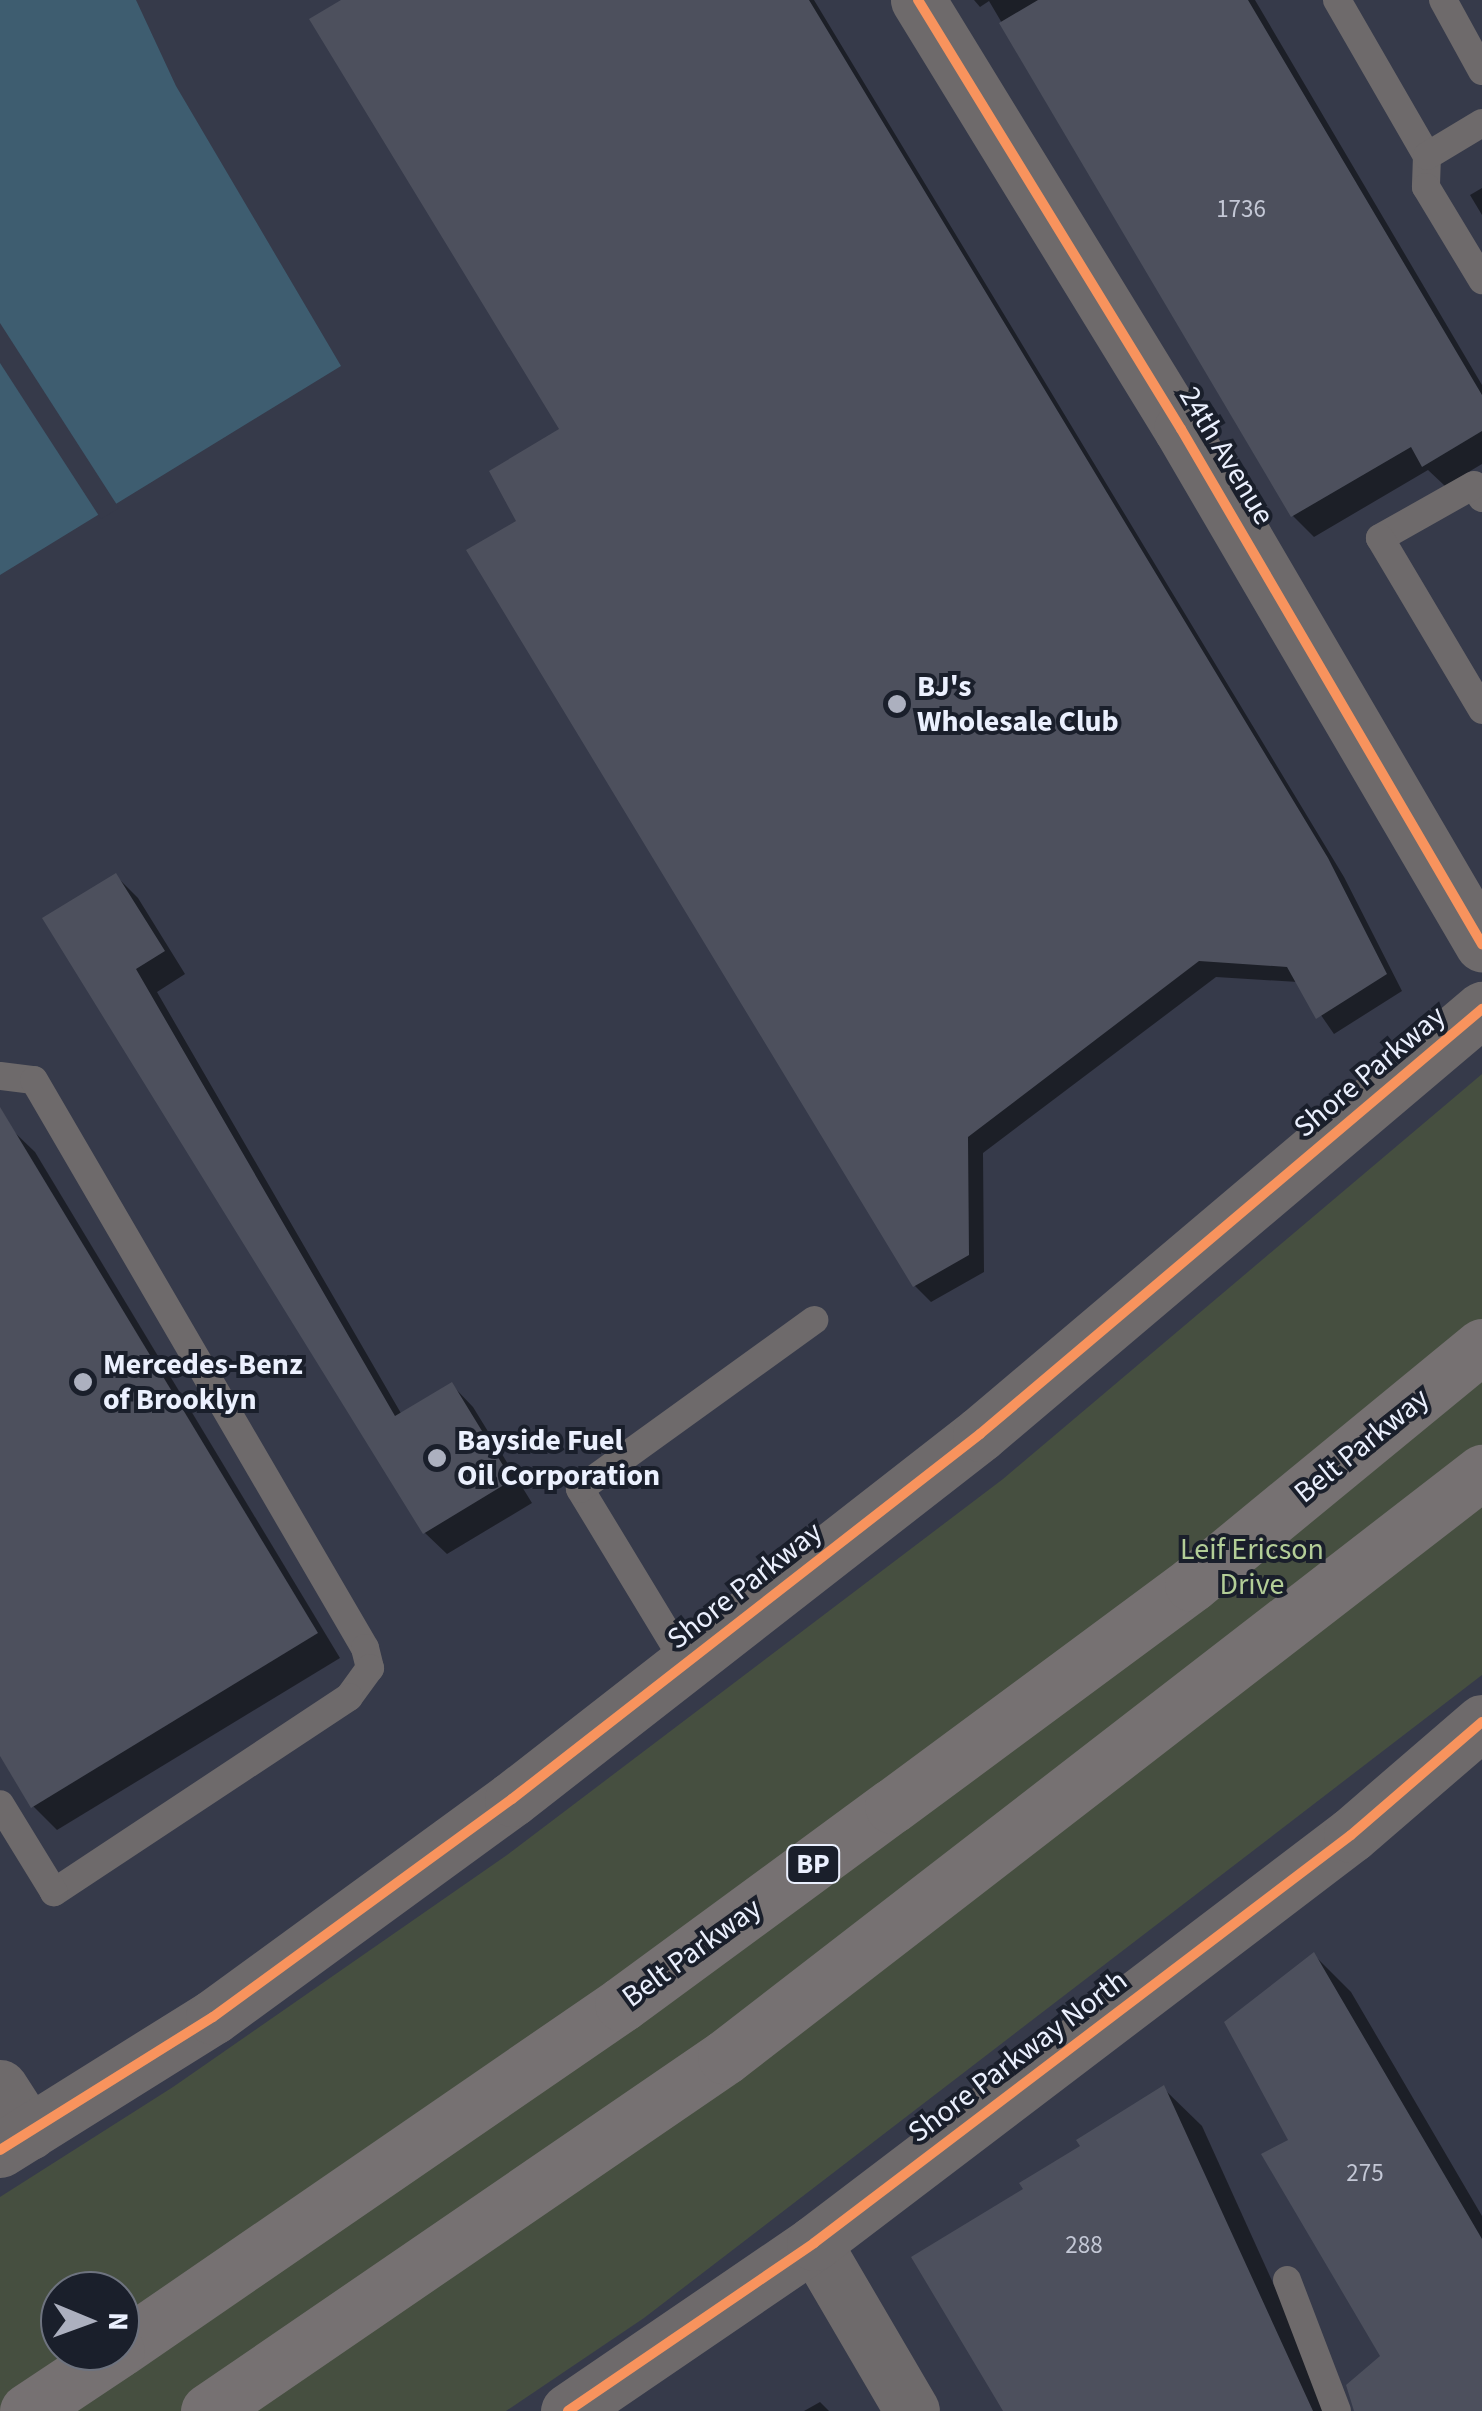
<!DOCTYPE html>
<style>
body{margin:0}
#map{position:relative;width:1482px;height:2411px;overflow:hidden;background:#363a4a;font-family:"Source Sans 3",sans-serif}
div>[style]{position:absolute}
.green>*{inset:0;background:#464f40}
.water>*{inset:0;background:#3e5d70}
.pier>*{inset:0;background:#363a4a}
.shadow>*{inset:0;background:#0007}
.building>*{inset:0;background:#4d505d}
.service>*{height:28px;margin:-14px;padding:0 14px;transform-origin:14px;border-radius:14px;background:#6e6a6b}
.minor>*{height:55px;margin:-27.5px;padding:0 27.5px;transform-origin:27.5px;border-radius:27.5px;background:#6e6a6b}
.motorway>*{height:55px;margin:-27.5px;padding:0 27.5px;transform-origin:27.5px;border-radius:27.5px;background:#767172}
.cycleway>*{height:10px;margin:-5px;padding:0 5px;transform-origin:5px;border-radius:5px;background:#f8935d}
.dots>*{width:28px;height:28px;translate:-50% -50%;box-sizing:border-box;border:5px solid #1a1f2b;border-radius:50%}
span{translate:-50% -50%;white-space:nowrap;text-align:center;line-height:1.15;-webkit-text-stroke:8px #1a1f2b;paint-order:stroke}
.number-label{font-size:25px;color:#c4c8d6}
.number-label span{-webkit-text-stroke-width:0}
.shield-label span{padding:2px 8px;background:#1a1f2b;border:2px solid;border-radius:8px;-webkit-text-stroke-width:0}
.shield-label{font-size:28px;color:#ebf0fe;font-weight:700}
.street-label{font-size:30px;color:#ebf0fe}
.poi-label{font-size:30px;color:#ebf0fe;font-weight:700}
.left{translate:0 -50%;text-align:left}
.park-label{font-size:30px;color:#b3ce97}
.north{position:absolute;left:40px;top:2271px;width:100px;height:100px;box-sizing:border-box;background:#1a1f2b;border:2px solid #6e737f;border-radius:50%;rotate:91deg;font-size:28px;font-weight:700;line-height:40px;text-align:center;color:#ebf0fe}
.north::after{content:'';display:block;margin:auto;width:35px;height:45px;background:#acb0bf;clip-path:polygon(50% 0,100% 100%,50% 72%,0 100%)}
</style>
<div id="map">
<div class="green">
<div style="clip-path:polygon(evenodd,1482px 1074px,1482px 1675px,644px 2318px,506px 2411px,0 2411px,0 2197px,173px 2087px,507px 1855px,1003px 1479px,1482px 1074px,60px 2291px,120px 2291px,120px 2351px,60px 2351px,60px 2291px)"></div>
</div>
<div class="water">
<div style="clip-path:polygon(0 0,136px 0,176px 86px,341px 366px,0 575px)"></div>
</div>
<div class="pier">
<div style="clip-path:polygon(0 323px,119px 508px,101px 519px,0 363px)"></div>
</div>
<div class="shadow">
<div style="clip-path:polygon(346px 0,814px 0,1344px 877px,1402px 991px,1334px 1034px,1298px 982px,1216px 977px,983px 1153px,984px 1272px,931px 1302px,915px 1286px,519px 522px,563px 430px)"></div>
<div style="clip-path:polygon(974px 0,1255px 0,1482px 385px,1482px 464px,1445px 486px,1428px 470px,1314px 537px,1293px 516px,989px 1px,980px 7px)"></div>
<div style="clip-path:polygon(1482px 188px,1482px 215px,1470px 195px)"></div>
<div style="clip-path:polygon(116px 876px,138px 898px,185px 974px,157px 992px,402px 1415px,452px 1385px,473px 1407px,532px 1503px,447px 1554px,425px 1533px,45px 918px)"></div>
<div style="clip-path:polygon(10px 1128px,35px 1152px,340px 1658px,57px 1830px,33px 1806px,0 1751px,0 1134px)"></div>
<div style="clip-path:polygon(1314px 1955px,1351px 1992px,1482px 2216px,1482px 2411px,1355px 2411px,1383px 2356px,1291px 2141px)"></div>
<div style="clip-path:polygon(1164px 2089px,1202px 2126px,1331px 2411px,1008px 2411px,1027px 2190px)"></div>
<div style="clip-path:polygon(820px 2402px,829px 2411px,804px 2411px)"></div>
</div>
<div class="building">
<div style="clip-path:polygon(341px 0,809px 0,1328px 858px,1387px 974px,1316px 1019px,1287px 967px,1199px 961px,968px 1137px,969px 1255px,913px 1287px,466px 550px,516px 521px,489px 471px,559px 429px,309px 19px)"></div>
<div style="clip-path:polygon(1038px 0,1248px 0,1482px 395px,1482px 431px,1422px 467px,1411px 447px,1291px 517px,999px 23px)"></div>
<div style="clip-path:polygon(116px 873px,165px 951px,136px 969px,395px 1416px,452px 1382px,512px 1480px,423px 1534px,42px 918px)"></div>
<div style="clip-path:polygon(0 1107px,318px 1633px,31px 1808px,0 1756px)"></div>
<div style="clip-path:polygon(1314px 1952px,1482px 2239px,1482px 2411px,1354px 2411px,1346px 2385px,1380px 2356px,1261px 2154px,1288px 2140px,1224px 2022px)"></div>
<div style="clip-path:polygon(1164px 2085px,1313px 2411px,1003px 2411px,911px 2257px,1023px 2189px,1019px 2183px,1080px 2146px,1076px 2140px)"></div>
</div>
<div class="service">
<div style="left:1337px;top:0;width:180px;rotate:60deg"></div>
<div style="left:1427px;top:156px;width:31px;rotate:92deg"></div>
<div style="left:1426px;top:187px;width:109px;rotate:58.9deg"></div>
<div style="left:1443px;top:0;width:81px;rotate:61.2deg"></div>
<div style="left:1427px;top:156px;width:64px;rotate:-31deg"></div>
<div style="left:1482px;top:498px;width:15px;rotate:-122deg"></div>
<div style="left:1474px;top:485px;width:108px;rotate:150.6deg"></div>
<div style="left:1380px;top:538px;width:200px;rotate:59.3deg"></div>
<div style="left:0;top:1076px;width:34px;rotate:7deg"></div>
<div style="left:34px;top:1080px;width:657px;rotate:59.77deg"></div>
<div style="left:365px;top:1648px;width:21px;rotate:76deg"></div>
<div style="left:370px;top:1668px;width:36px;rotate:126deg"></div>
<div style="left:349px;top:1697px;width:354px;rotate:146.5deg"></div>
<div style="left:54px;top:1892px;width:103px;rotate:-121.5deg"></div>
<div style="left:686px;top:1664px;width:205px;rotate:-121.2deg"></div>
<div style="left:580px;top:1489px;width:289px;rotate:-35.8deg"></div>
<div style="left:1287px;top:2280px;width:140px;rotate:69.1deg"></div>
</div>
<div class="minor">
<div style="left:918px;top:0;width:503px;rotate:58.49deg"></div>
<div style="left:1181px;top:429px;width:597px;rotate:59.7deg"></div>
<div style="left:0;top:2087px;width:54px;rotate:57.2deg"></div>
<div style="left:0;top:2150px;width:251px;rotate:-32deg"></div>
<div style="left:213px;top:2017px;width:370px;rotate:-36.1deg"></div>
<div style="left:512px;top:1799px;width:594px;rotate:-37.95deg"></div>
<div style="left:980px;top:1434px;width:658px;rotate:-40.25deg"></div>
<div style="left:814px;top:2243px;width:194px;rotate:59.7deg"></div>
<div style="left:568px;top:2411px;width:298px;rotate:-34.3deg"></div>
<div style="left:814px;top:2243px;width:674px;rotate:-37.23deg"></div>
<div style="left:1351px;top:1835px;width:173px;rotate:-40.8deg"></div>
</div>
<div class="motorway">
<div style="left:120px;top:2349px;width:609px;rotate:-34.5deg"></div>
<div style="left:622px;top:2004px;width:335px;rotate:-36.3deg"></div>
<div style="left:892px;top:1806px;width:373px;rotate:-36.5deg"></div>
<div style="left:1192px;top:1584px;width:375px;rotate:-39.4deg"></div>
<div style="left:27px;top:2411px;width:108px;rotate:-33.7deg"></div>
<div style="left:208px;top:2411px;width:627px;rotate:-34.4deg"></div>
<div style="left:725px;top:2057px;width:957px;rotate:-37.7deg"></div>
</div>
<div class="cycleway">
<div style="left:918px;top:0;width:503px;rotate:58.49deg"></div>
<div style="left:1181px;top:429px;width:597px;rotate:59.7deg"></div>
<div style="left:0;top:2150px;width:251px;rotate:-32deg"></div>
<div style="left:213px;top:2017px;width:370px;rotate:-36.1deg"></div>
<div style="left:512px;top:1799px;width:594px;rotate:-37.95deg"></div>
<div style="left:980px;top:1434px;width:658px;rotate:-40.25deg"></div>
<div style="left:568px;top:2411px;width:298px;rotate:-34.3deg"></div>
<div style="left:814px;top:2243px;width:674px;rotate:-37.23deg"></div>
<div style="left:1351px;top:1835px;width:173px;rotate:-40.8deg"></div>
</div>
<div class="dots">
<div style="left:897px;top:704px;background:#acb0bf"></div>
<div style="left:83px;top:1382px;background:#acb0bf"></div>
<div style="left:437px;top:1458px;background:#acb0bf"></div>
</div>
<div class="number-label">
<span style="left:1241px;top:209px">1736</span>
<span style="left:1365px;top:2173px">275</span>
<span style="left:1084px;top:2245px">288</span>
</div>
<div class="shield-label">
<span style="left:813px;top:1864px">BP</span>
</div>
<div class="street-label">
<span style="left:1226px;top:456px;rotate:59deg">24th Avenue</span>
<span style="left:1370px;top:1072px;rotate:-40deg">Shore Parkway</span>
<span style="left:1362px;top:1446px;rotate:-39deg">Belt Parkway</span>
<span style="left:745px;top:1586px;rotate:-38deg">Shore Parkway</span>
<span style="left:692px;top:1953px;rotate:-36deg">Belt Parkway</span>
<span style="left:1018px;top:2057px;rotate:-37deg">Shore Parkway North</span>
</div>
<div class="poi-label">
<span class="left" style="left:917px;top:704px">BJ's<br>Wholesale Club</span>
<span class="left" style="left:103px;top:1382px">Mercedes-Benz<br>of Brooklyn</span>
<span class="left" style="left:457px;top:1458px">Bayside Fuel<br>Oil Corporation</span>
</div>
<div class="park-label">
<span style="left:1252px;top:1567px">Leif Ericson<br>Drive</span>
</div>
<div class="north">N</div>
</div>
